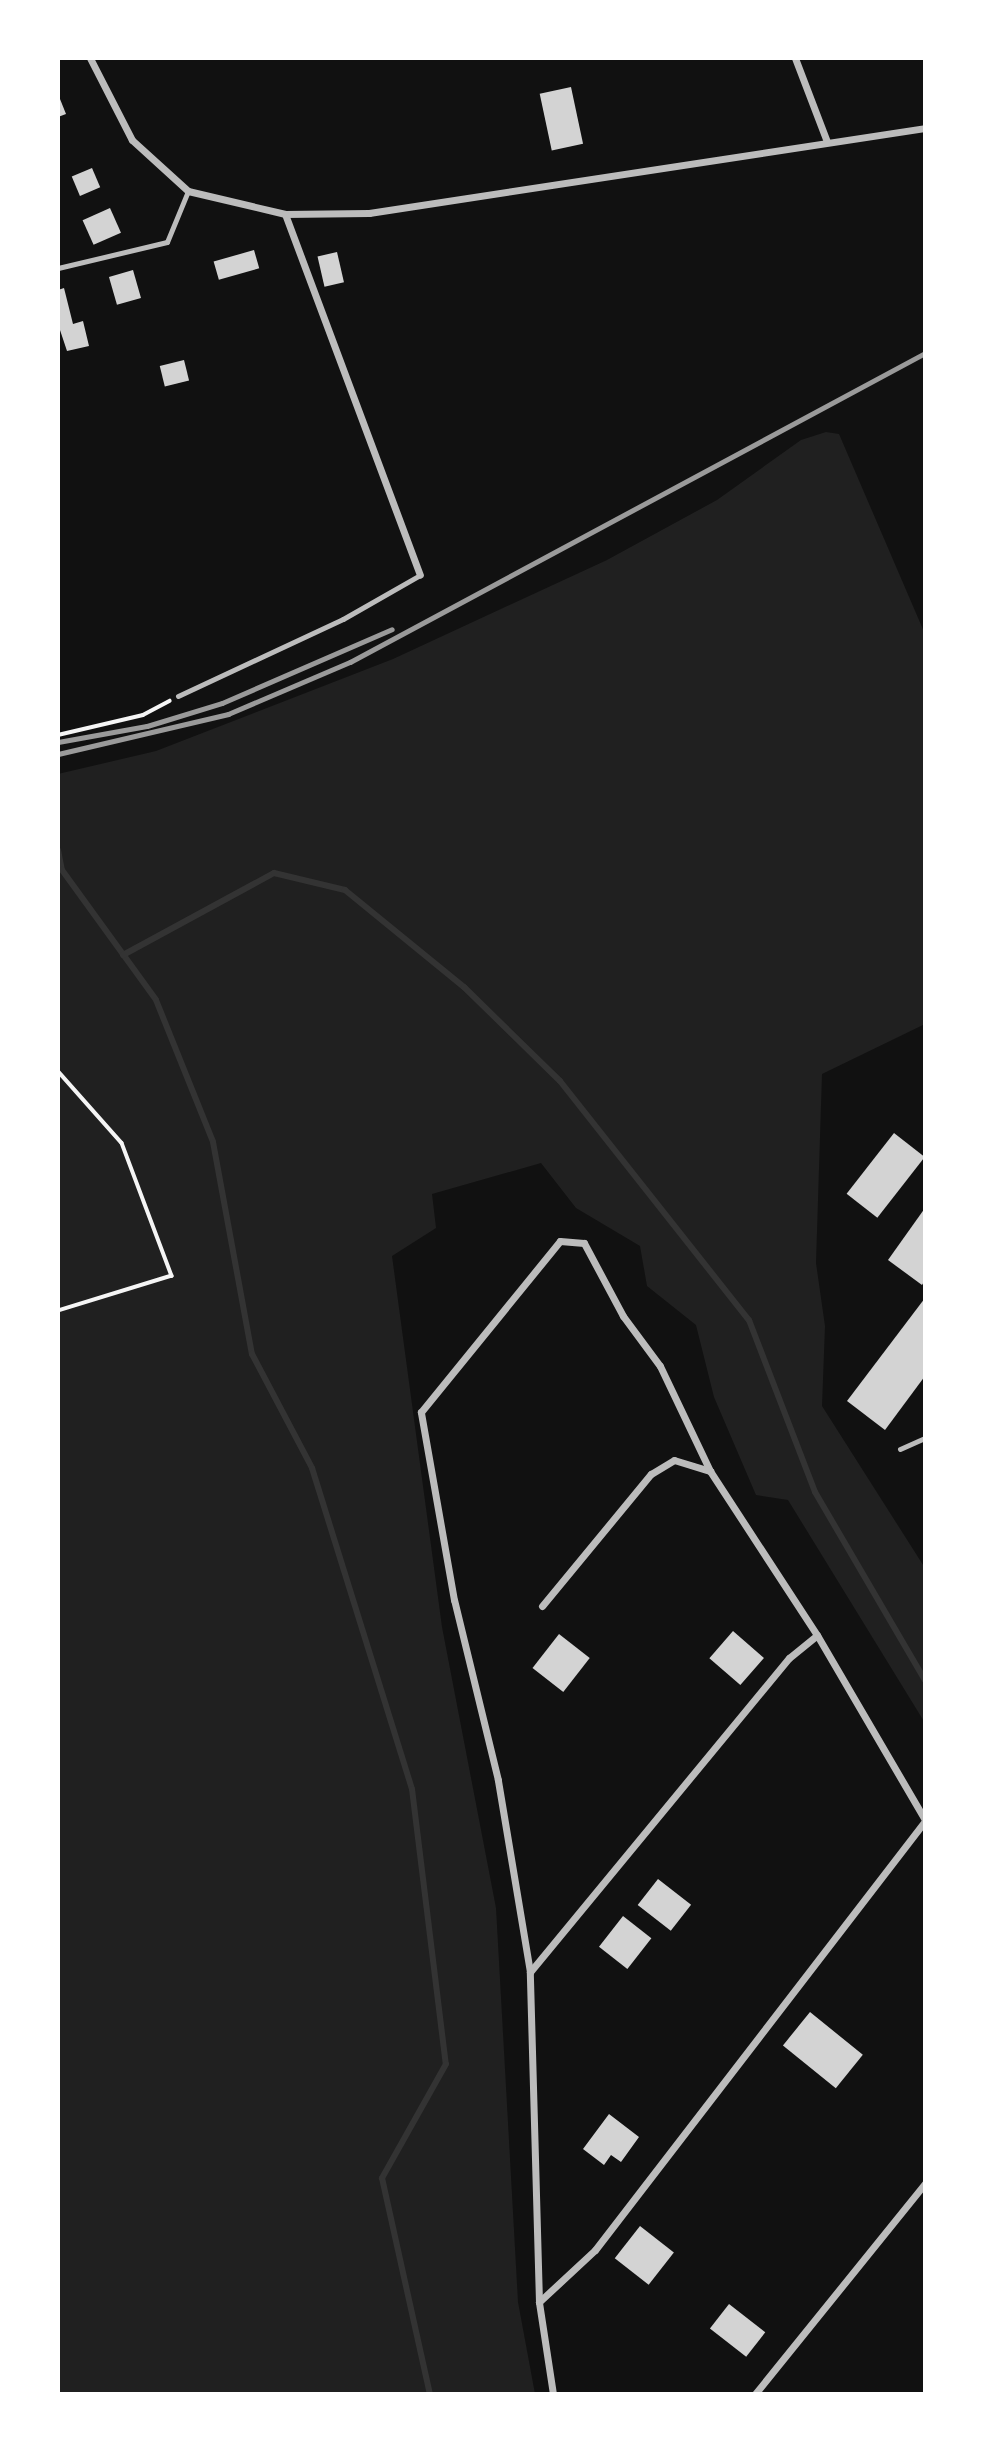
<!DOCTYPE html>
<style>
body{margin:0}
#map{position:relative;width:983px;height:2452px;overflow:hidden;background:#111;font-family:"Fira Sans",sans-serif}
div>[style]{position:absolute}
.green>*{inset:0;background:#202020}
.stream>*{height:6px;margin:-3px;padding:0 3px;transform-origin:3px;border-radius:3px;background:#333}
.building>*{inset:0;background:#d3d3d3;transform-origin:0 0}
.path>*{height:3.5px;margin:-1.75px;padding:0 1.75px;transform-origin:1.75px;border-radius:1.75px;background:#f5f5f5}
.service>*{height:5px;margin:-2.5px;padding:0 2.5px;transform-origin:2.5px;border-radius:2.5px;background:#bcbcbc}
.minor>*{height:7px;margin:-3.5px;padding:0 3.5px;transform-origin:3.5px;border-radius:3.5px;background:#bcbcbc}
.rail>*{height:5px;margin:-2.5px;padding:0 2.5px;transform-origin:2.5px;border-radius:2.5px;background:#9a9a9a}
span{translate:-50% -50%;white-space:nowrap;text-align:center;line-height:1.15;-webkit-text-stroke:6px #fff;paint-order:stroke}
.frame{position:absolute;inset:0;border:60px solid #fff;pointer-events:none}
</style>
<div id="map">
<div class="green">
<div style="clip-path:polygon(826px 432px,839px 434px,925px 634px,925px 1024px,822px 1074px,816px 1263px,825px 1326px,822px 1406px,925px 1568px,925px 1723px,788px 1500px,756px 1495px,714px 1397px,696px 1325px,647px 1286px,640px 1246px,576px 1208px,541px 1163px,432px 1194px,436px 1228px,392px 1256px,442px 1627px,496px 1908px,518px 2302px,535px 2394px,58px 2394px,58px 774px,156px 751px,393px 659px,607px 560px,717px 500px,801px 440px)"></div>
</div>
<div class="stream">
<div style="left:58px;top:850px;width:20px;rotate:79deg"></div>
<div style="left:62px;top:870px;width:160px;rotate:54.1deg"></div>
<div style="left:156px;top:1000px;width:153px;rotate:68.1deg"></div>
<div style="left:213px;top:1142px;width:216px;rotate:79.6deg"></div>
<div style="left:252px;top:1354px;width:129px;rotate:62.2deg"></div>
<div style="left:312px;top:1468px;width:336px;rotate:72.7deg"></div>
<div style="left:412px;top:1789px;width:277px;rotate:83deg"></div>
<div style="left:446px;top:2064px;width:131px;rotate:119.3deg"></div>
<div style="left:382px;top:2178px;width:221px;rotate:77.5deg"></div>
<div style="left:123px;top:955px;width:172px;rotate:-28.5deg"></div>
<div style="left:274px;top:873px;width:73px;rotate:13.5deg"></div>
<div style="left:345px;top:890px;width:154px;rotate:39.2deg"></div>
<div style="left:464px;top:987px;width:134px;rotate:44.4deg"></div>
<div style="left:560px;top:1081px;width:305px;rotate:51.7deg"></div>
<div style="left:749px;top:1320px;width:184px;rotate:69deg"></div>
<div style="left:815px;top:1492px;width:218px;rotate:59.7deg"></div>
</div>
<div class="building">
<div style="left:571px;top:87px;width:58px;height:32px;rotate:78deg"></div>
<div style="clip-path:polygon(58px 94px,66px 114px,58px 117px)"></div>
<div style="left:92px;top:168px;width:21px;height:22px;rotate:67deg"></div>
<div style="left:110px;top:208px;width:27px;height:30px;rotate:66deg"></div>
<div style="left:254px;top:250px;width:19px;height:42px;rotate:74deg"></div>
<div style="left:337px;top:252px;width:31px;height:20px;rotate:77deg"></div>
<div style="left:133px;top:270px;width:29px;height:25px;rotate:74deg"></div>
<div style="clip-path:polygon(64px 288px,73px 324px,83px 321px,89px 346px,67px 351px,58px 324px,58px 290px)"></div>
<div style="left:184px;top:360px;width:21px;height:25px;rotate:76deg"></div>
<div style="left:894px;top:1133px;width:39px;height:77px;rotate:38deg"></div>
<div style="clip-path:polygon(925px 1208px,925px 1280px,922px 1285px,888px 1260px)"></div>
<div style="clip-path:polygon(925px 1298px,925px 1376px,885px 1430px,847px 1401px)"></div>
<div style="left:733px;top:1631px;width:41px;height:36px;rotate:41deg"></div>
<div style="left:559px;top:1634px;width:39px;height:43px;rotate:38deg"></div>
<div style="left:658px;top:1879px;width:42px;height:33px;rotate:38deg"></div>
<div style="left:623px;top:1916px;width:36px;height:39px;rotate:38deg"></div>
<div style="left:810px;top:2012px;width:68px;height:43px;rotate:39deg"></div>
<div style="clip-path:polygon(609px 2114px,639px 2137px,621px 2162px,611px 2155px,604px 2165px,583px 2149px)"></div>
<div style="left:640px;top:2226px;width:43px;height:41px;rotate:38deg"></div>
<div style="left:729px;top:2304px;width:46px;height:31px;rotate:38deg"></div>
</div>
<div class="path">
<div style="left:58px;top:735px;width:87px;rotate:-13.2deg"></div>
<div style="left:143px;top:715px;width:30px;rotate:-28deg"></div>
<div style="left:58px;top:1071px;width:96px;rotate:48.4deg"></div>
<div style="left:122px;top:1143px;width:142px;rotate:69.4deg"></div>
<div style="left:172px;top:1276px;width:119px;rotate:162.9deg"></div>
</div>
<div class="service">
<div style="left:58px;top:268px;width:112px;rotate:-13.4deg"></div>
<div style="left:167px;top:242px;width:55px;rotate:-67.6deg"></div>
<div style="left:178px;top:696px;width:182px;rotate:-25deg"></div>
<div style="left:343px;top:619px;width:89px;rotate:-29.7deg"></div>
<div style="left:900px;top:1449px;width:27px;rotate:-24deg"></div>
</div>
<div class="minor">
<div style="left:90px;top:58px;width:92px;rotate:62.9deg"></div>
<div style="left:132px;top:140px;width:76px;rotate:42.3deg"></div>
<div style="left:188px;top:191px;width:100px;rotate:13.3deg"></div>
<div style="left:285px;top:214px;width:84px;rotate:-0.7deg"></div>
<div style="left:369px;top:213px;width:562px;rotate:-8.69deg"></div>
<div style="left:795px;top:58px;width:90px;rotate:69.1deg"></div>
<div style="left:285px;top:214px;width:385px;rotate:69.5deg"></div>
<div style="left:542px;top:1606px;width:171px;rotate:-50.5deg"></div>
<div style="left:651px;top:1474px;width:27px;rotate:-31deg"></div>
<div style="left:674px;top:1460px;width:38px;rotate:17deg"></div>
<div style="left:530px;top:1972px;width:407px;rotate:-50.5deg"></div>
<div style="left:789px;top:1658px;width:36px;rotate:-39deg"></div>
<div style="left:539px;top:2302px;width:76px;rotate:-42.9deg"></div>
<div style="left:595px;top:2250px;width:541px;rotate:-52.43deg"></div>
<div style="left:553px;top:2394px;width:93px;rotate:-98.7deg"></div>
<div style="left:539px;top:2302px;width:330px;rotate:-91.6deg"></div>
<div style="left:530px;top:1972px;width:195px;rotate:-99.5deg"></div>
<div style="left:498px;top:1780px;width:185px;rotate:-103.7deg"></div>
<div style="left:454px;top:1600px;width:191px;rotate:-100deg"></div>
<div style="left:421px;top:1412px;width:220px;rotate:-50.9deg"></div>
<div style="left:560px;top:1241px;width:24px;rotate:5deg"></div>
<div style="left:584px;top:1243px;width:83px;rotate:61.9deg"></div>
<div style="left:623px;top:1316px;width:62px;rotate:53.5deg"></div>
<div style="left:660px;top:1366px;width:116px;rotate:64.5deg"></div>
<div style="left:710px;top:1471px;width:196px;rotate:56.9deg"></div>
<div style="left:817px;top:1635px;width:214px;rotate:59.7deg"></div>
<div style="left:755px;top:2394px;width:271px;rotate:-51.1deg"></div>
</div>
<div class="rail">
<div style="left:58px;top:742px;width:90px;rotate:-10.2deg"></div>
<div style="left:147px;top:726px;width:78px;rotate:-17deg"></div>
<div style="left:222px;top:703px;width:185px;rotate:-23.5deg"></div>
<div style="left:58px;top:754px;width:175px;rotate:-13.2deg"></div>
<div style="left:228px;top:714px;width:133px;rotate:-23.1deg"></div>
<div style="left:350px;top:662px;width:653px;rotate:-28.25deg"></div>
</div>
<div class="frame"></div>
</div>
